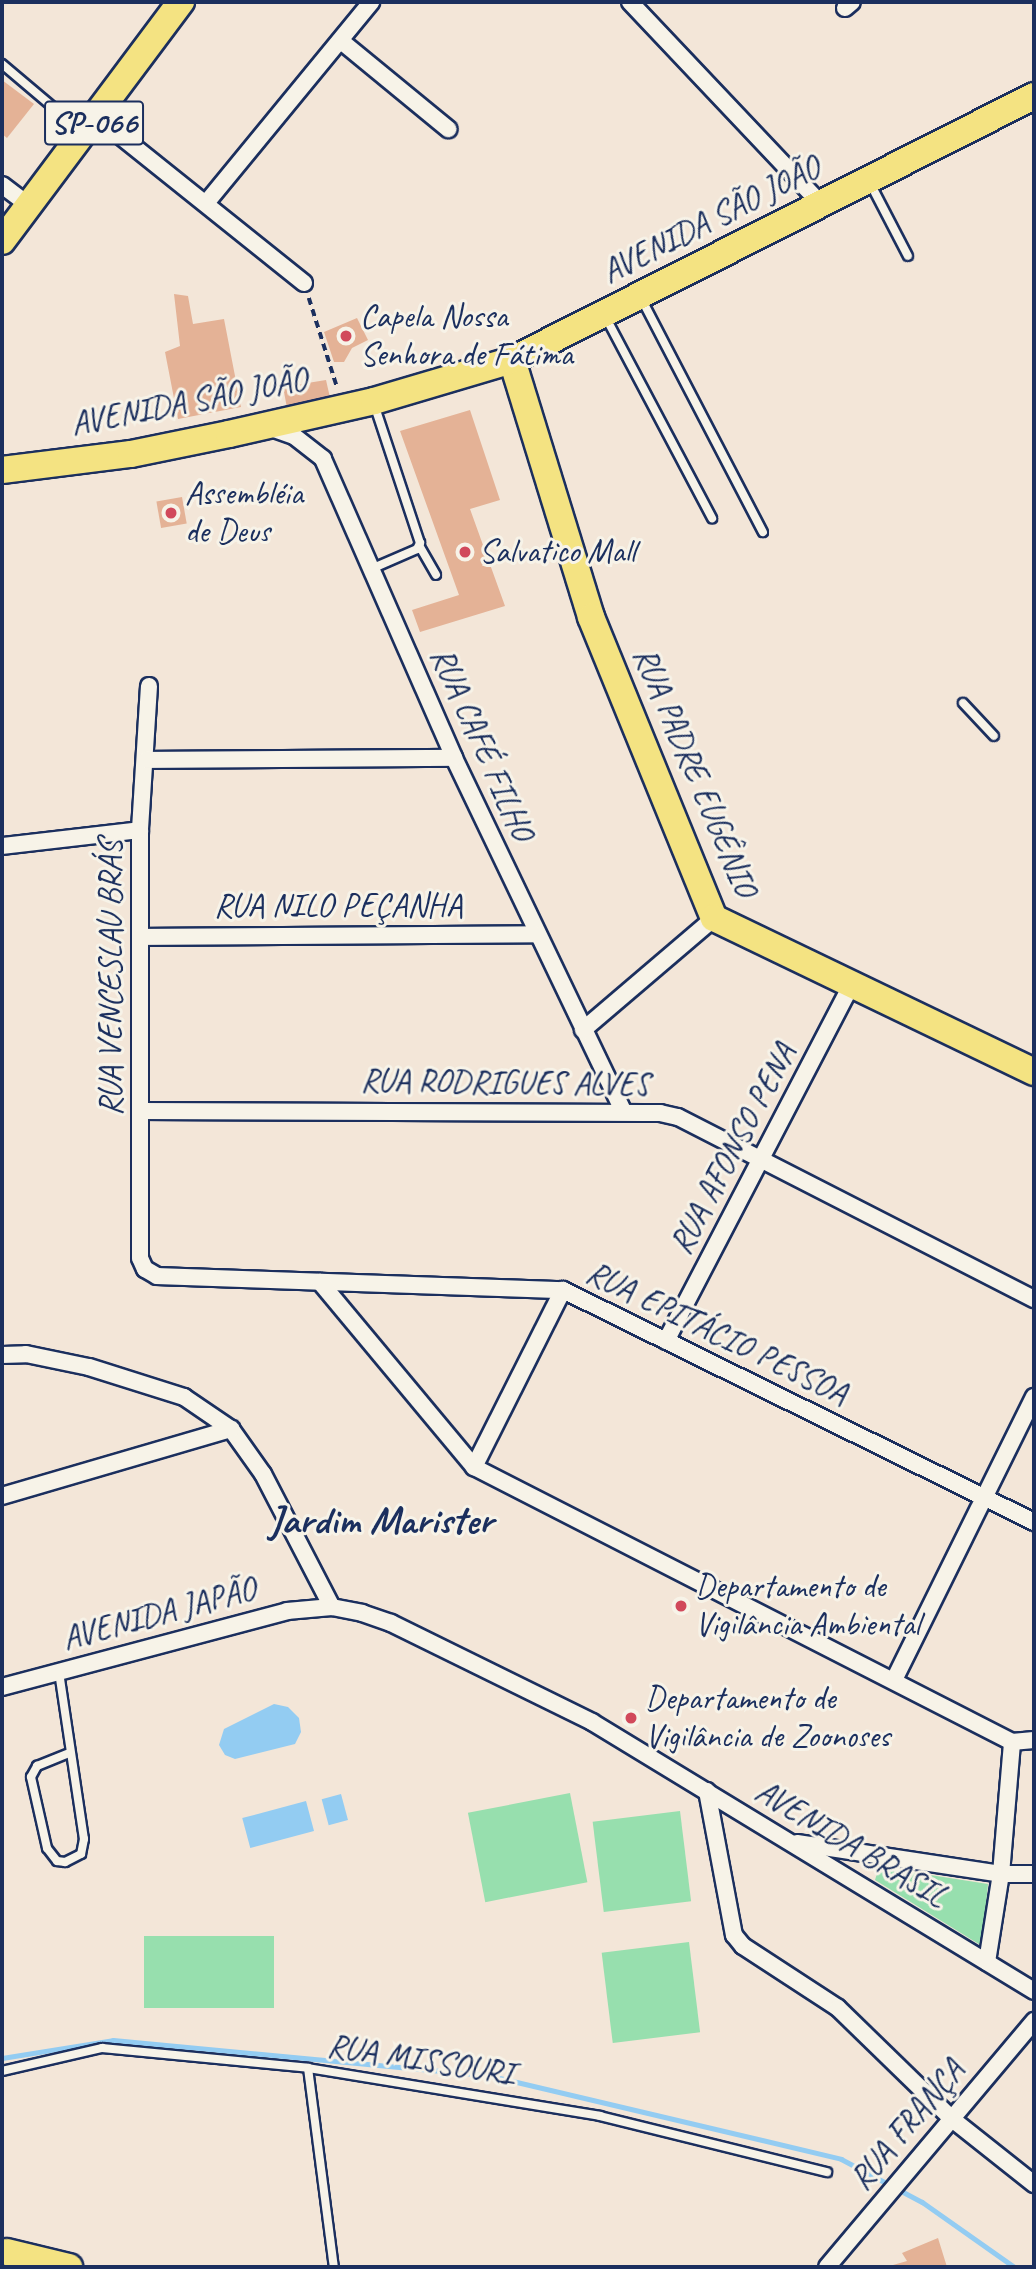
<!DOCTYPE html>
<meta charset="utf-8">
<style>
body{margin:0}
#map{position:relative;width:1036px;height:2269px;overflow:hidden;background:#f3e6d8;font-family:Caveat,sans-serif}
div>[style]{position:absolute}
.green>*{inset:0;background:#97dfae;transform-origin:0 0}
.water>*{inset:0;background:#93ccf2;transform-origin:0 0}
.stream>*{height:5px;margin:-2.5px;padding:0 2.5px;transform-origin:2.5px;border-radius:2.5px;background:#93ccf2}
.building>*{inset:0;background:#e4b296;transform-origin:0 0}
.path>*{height:3.5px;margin-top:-1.75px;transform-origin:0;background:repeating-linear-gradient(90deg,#1b2f5e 0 7px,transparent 0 12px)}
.roads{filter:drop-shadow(2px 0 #1b2f5e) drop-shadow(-2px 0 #1b2f5e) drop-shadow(0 2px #1b2f5e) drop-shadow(0 -2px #1b2f5e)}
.service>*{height:8px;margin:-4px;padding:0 4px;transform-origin:4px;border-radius:4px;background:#f7f3e8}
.minor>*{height:16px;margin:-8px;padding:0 8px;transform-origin:8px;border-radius:8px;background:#f7f3e8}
.primary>*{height:26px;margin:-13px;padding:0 13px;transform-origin:13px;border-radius:13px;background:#f4e382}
.dots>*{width:19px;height:19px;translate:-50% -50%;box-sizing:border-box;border:4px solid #f7f3e8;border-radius:50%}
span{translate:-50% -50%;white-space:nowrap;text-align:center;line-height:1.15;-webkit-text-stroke:6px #f7f3e8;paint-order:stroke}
.shield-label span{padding:2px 5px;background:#f7f3e8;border:2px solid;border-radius:5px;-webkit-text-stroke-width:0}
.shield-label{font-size:32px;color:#1b2f5e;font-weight:700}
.street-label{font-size:33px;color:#1b2f5e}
.poi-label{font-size:33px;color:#1b2f5e}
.left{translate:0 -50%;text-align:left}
.district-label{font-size:40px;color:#1b2f5e;font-weight:700}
.frame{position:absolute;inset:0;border:4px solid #1b2f5e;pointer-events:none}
</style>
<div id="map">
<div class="green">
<div style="left:570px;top:1793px;width:91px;height:104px;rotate:79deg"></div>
<div style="left:680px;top:1811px;width:91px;height:88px;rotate:83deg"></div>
<div style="clip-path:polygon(879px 1867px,988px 1884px,982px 1946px,875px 1880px)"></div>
<div style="left:274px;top:1936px;width:72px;height:130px;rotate:90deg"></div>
<div style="left:689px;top:1942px;width:91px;height:88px;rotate:83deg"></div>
</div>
<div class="water">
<div style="clip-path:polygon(274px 1704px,288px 1707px,299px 1718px,301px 1732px,295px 1744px,235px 1759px,225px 1755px,219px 1745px,224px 1729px)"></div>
<div style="left:341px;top:1794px;width:27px;height:20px;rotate:75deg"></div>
<div style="left:306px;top:1801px;width:31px;height:66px;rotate:75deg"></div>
</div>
<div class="stream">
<div style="left:2px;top:2058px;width:112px;rotate:-9.2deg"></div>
<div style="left:113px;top:2040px;width:380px;rotate:5.4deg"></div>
<div style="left:491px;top:2076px;width:360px;rotate:13.3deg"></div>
<div style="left:841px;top:2159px;width:92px;rotate:28deg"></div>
<div style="left:922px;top:2202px;width:113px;rotate:35.2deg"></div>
</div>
<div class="building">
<div style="clip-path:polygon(2px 80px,34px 104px,7px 138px,2px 134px)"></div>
<div style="clip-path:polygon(174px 294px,188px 296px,193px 324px,224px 319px,241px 407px,178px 419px,165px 352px,180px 346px)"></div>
<div style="clip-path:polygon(357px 318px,368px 340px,352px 348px,344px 362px,334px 362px,324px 332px)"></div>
<div style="clip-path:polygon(326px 380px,331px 402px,288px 413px,283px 387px)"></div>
<div style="clip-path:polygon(470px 410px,500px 500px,470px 509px,505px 606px,420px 632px,412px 610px,459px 595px,400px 431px)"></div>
<div style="left:182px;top:497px;width:27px;height:26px;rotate:80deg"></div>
<div style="clip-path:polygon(938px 2238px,947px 2267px,886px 2267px,907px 2261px,902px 2253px)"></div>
</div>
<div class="path">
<div style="left:309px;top:298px;width:93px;rotate:72.5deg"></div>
</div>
<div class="roads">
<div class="service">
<div style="left:2px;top:64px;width:102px;rotate:40.2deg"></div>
<div style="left:870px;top:183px;width:82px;rotate:62.5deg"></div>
<div style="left:641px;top:298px;width:264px;rotate:62.5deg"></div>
<div style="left:605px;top:316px;width:229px;rotate:62.1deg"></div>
<div style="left:420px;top:547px;width:32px;rotate:60deg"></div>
<div style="left:371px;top:569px;width:50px;rotate:-23.5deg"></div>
<div style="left:417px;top:549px;width:7px;rotate:-63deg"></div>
<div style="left:420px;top:543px;width:146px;rotate:-108.3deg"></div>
<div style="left:963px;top:703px;width:45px;rotate:46.8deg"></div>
<div style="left:59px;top:1672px;width:169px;rotate:81.5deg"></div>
<div style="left:84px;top:1839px;width:15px;rotate:101deg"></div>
<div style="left:81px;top:1854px;width:18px;rotate:153deg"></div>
<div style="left:65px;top:1862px;width:8px;rotate:-173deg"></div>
<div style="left:57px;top:1861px;width:16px;rotate:-128deg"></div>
<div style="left:47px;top:1848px;width:73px;rotate:-102.7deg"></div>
<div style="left:31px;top:1777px;width:13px;rotate:-61deg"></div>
<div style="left:37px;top:1766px;width:35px;rotate:-22deg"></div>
<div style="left:308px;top:2068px;width:201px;rotate:82.6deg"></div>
<div style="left:2px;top:2071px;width:103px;rotate:-13deg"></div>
<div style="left:102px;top:2048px;width:207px;rotate:5.5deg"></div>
<div style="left:308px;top:2068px;width:296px;rotate:9.3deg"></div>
<div style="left:600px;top:2116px;width:234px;rotate:13.9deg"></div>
</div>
<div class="minor">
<div style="left:630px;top:2px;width:278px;rotate:46.6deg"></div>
<div style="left:845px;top:8px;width:9px;rotate:-41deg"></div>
<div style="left:341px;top:41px;width:139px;rotate:39.4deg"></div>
<div style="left:98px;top:118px;width:264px;rotate:38.7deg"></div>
<div style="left:2px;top:185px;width:35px;rotate:37deg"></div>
<div style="left:207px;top:202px;width:259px;rotate:-50.6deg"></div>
<div style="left:271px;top:428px;width:24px;rotate:19deg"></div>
<div style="left:294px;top:436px;width:37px;rotate:38deg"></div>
<div style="left:323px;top:459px;width:326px;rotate:66.3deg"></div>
<div style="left:454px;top:758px;width:391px;rotate:64.4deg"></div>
<div style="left:149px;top:686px;width:144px;rotate:93.6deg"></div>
<div style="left:140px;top:830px;width:428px;rotate:90deg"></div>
<div style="left:140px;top:1258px;width:12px;rotate:66deg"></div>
<div style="left:145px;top:1269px;width:14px;rotate:30deg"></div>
<div style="left:157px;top:1276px;width:406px;rotate:2deg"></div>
<div style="left:563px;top:1290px;width:525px;rotate:26.22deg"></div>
<div style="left:146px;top:760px;width:308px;rotate:-0.4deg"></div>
<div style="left:2px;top:846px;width:139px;rotate:-6.6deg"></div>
<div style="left:141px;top:937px;width:395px;rotate:-0.4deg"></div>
<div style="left:583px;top:1030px;width:172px;rotate:-40.5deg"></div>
<div style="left:140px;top:1111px;width:520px;rotate:0.22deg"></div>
<div style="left:660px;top:1113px;width:18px;rotate:13deg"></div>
<div style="left:678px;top:1117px;width:400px;rotate:27.1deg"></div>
<div style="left:320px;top:1282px;width:241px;rotate:50.2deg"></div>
<div style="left:474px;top:1467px;width:604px;rotate:27.07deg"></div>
<div style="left:666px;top:1341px;width:403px;rotate:-62.5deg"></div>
<div style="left:2px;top:1355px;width:24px;rotate:-2deg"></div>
<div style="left:26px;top:1354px;width:64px;rotate:11.7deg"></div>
<div style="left:89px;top:1367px;width:100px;rotate:17.5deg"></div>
<div style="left:184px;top:1397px;width:57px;rotate:34.2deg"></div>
<div style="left:231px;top:1429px;width:55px;rotate:54.6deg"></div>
<div style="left:263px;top:1474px;width:150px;rotate:62.6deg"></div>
<div style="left:474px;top:1467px;width:198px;rotate:-63.3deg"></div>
<div style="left:2px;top:1496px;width:239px;rotate:-16.3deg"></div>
<div style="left:894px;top:1680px;width:316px;rotate:-63.7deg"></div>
<div style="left:2px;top:1687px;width:295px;rotate:-14.9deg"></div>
<div style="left:287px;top:1611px;width:45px;rotate:-5.1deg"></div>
<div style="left:332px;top:1607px;width:31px;rotate:11deg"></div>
<div style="left:362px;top:1613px;width:31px;rotate:19deg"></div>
<div style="left:391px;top:1623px;width:224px;rotate:26.2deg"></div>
<div style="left:592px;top:1722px;width:517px;rotate:31.32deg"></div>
<div style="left:1012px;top:1742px;width:22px;rotate:-5deg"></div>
<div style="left:707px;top:1791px;width:147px;rotate:79.4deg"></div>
<div style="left:734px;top:1935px;width:14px;rotate:51deg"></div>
<div style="left:743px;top:1946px;width:113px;rotate:33.1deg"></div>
<div style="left:838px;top:2008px;width:159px;rotate:44.2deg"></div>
<div style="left:952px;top:2119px;width:105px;rotate:38.4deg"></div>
<div style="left:797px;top:1843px;width:206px;rotate:8.6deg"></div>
<div style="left:1001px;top:1874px;width:33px"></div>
<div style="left:987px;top:1962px;width:89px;rotate:-81deg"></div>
<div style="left:1001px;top:1874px;width:132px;rotate:-85.2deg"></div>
<div style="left:827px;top:2267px;width:322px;rotate:-49.9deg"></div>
</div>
<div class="primary">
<div style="left:2px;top:241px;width:299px;rotate:-53.2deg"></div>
<div style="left:512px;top:360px;width:269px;rotate:72.9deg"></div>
<div style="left:591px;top:617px;width:325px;rotate:67.8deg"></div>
<div style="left:714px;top:918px;width:355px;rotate:25.7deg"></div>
<div style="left:2px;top:470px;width:130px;rotate:-7.1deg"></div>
<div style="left:131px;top:454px;width:100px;rotate:-11.5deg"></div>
<div style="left:229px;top:434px;width:149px;rotate:-12.8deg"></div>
<div style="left:374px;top:401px;width:144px;rotate:-16.5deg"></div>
<div style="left:512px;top:360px;width:585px;rotate:-26.83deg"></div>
<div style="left:7px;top:2252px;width:64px;rotate:13.6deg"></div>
</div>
</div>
<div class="dots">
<div style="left:346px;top:336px;background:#d1495b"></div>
<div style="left:171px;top:513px;background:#d1495b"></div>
<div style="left:465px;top:552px;background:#d1495b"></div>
<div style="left:681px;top:1606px;background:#d1495b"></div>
<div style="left:631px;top:1718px;background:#d1495b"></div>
</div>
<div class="shield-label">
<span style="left:94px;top:123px">SP-066</span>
</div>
<div class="street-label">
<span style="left:711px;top:220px;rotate:-27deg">AVENIDA SÃO JOÃO</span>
<span style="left:189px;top:402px;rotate:-11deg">AVENIDA SÃO JOÃO</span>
<span style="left:482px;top:744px;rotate:66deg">RUA CAFÉ FILHO</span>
<span style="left:695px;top:772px;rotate:67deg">RUA PADRE EUGÊNIO</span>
<span style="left:338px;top:906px">RUA NILO PEÇANHA</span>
<span style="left:111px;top:978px;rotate:-90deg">RUA VENCESLAU BRÁS</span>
<span style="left:505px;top:1083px;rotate:1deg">RUA RODRIGUES ALVES</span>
<span style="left:733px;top:1149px;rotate:-62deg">RUA AFONSO PENA</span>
<span style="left:717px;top:1333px;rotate:26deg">RUA EPITÁCIO PESSOA</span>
<span style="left:159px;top:1614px;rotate:-15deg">AVENIDA JAPÃO</span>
<span style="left:851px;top:1844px;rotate:31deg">AVENIDA BRASIL</span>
<span style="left:421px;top:2060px;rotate:9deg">RUA MISSOURI</span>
<span style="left:907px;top:2125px;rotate:-50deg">RUA FRANÇA</span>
</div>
<div class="poi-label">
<span class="left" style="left:360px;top:336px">Capela Nossa<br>Senhora de Fátima</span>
<span class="left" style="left:185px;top:513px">Assembléia<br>de Deus</span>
<span class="left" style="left:479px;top:552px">Salvatico Mall</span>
<span class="left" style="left:695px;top:1606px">Departamento de<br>Vigilância Ambiental</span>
<span class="left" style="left:645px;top:1718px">Departamento de<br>Vigilância de Zoonoses</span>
</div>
<div class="district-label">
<span style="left:381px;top:1520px">Jardim Marister</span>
</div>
<div class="frame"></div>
</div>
